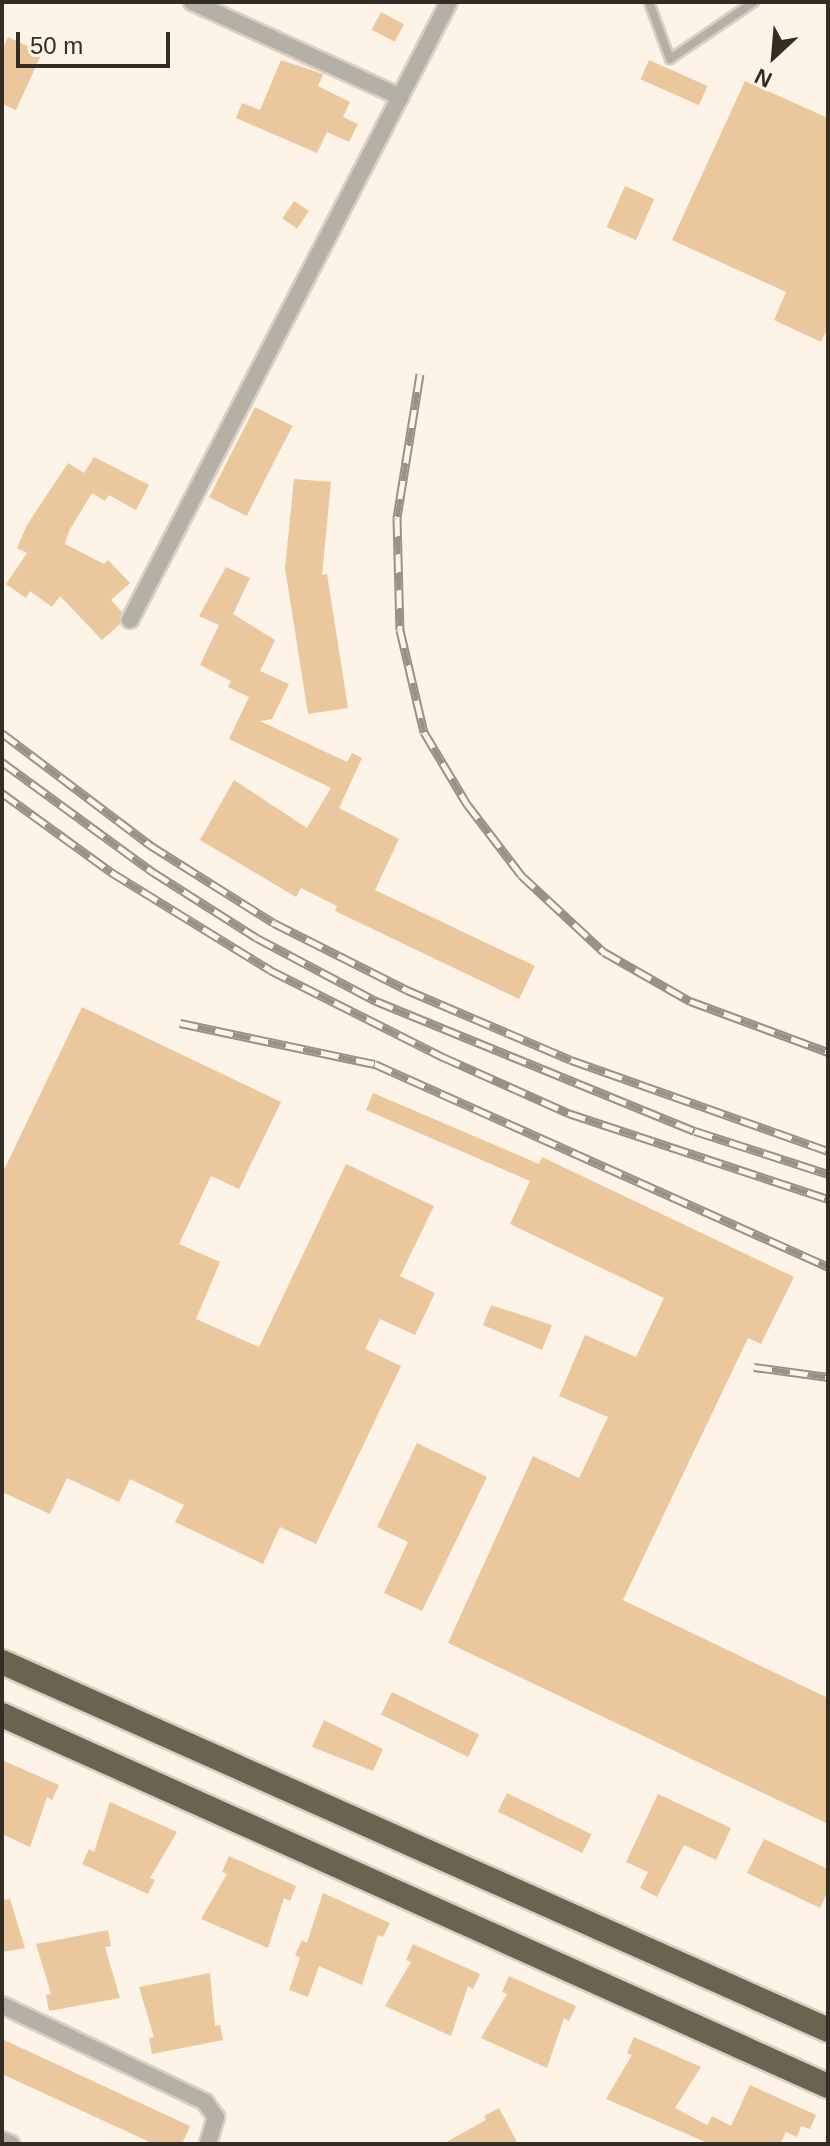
<!DOCTYPE html>
<style>
body{margin:0}
#map{position:relative;width:830px;height:2146px;overflow:hidden;background:#fdf3e7;font-family:Arial,sans-serif}
div>[style]{position:absolute}
.building>*{inset:0;background:#ebc79d;transform-origin:0 0}
.roads{filter:drop-shadow(2px 0 #d9cfc4) drop-shadow(-2px 0 #d9cfc4) drop-shadow(0 2px #d9cfc4) drop-shadow(0 -2px #d9cfc4)}
.lane>*{height:8px;margin:-4px;padding:0 4px;transform-origin:4px;border-radius:4px;background:#b4b0a6}
.street>*{height:16px;margin:-8px;padding:0 8px;transform-origin:8px;border-radius:8px;background:#b4b0a6}
.highway>*{height:24px;margin:-12px;padding:0 12px;transform-origin:12px;border-radius:12px;background:#6b624f}
.rail>*{height:9px;margin-top:-4.5px;transform-origin:0;background:repeating-linear-gradient(90deg,#fdf3e7 0 18px,#999187 0 36px);box-sizing:border-box;border-block:2px solid #999187}
span{translate:-50% -50%;white-space:nowrap;text-align:center;line-height:1.15;-webkit-text-stroke:7px #fdf3e7;paint-order:stroke}
.frame{position:absolute;inset:0;border:4px solid #332d26;pointer-events:none}
.north{position:absolute;left:734px;top:16px;width:80px;height:80px;-webkit-text-stroke:6px #fdf3e7;paint-order:stroke;rotate:206deg;font-size:22px;font-weight:700;line-height:32px;text-align:center;color:#332d26}
.north::after{content:'';display:block;margin:auto;width:28px;height:36px;background:#332d26;clip-path:polygon(50% 0,100% 100%,50% 72%,0 100%)}
.scale{position:absolute;left:16px;top:32px;width:154px;height:36px;box-sizing:border-box;border:4px solid #332d26;border-top:0;padding-left:10px;font-size:24px;line-height:28px;white-space:nowrap;color:#332d26;-webkit-text-stroke:6px #fdf3e7;paint-order:stroke}
</style>
<div id="map">
<div class="building">
<div style="left:381px;top:12px;width:26px;height:20px;rotate:28deg"></div>
<div style="clip-path:polygon(8px 37px,42px 53px,16px 110px,2px 104px,2px 50px)"></div>
<div style="clip-path:polygon(281px 60px,323px 74px,318px 86px,350px 102px,343px 117px,358px 124px,349px 142px,327px 132px,317px 153px,236px 118px,242px 103px,260px 110px)"></div>
<div style="left:649px;top:60px;width:64px;height:21px;rotate:24deg"></div>
<div style="clip-path:polygon(745px 81px,828px 118px,828px 327px,821px 342px,774px 320px,786px 292px,672px 240px)"></div>
<div style="left:625px;top:186px;width:32px;height:45px;rotate:24deg"></div>
<div style="left:294px;top:201px;width:18px;height:21px;rotate:34deg"></div>
<div style="left:255px;top:407px;width:42px;height:101px;rotate:27deg"></div>
<div style="clip-path:polygon(94px 457px,149px 485px,136px 510px,109px 495px,105px 501px,92px 493px,69px 531px,65px 544px,104px 564px,108px 560px,130px 583px,111px 600px,122px 612px,120px 624px,102px 640px,60px 596px,52px 607px,30px 591px,26px 598px,6px 584px,27px 553px,17px 548px,27px 525px,68px 463px,84px 473px)"></div>
<div style="clip-path:polygon(294px 479px,331px 482px,322px 575px,327px 574px,348px 708px,308px 714px,285px 568px)"></div>
<div style="clip-path:polygon(226px 567px,250px 578px,233px 614px,275px 640px,260px 671px,289px 684px,272px 719px,260px 721px,347px 762px,352px 753px,362px 758px,339px 808px,399px 839px,375px 890px,535px 966px,519px 999px,335px 911px,337px 906px,301px 888px,296px 897px,200px 840px,234px 780px,307px 828px,331px 788px,229px 739px,249px 697px,228px 687px,231px 681px,200px 665px,219px 625px,199px 616px)"></div>
<div style="clip-path:polygon(82px 1007px,281px 1102px,239px 1189px,211px 1176px,179px 1244px,220px 1262px,196px 1319px,259px 1347px,346px 1164px,434px 1206px,400px 1276px,435px 1293px,415px 1335px,380px 1319px,365px 1349px,401px 1366px,316px 1544px,280px 1527px,263px 1564px,175px 1522px,184px 1505px,130px 1479px,119px 1502px,67px 1478px,50px 1514px,2px 1492px,2px 1174px)"></div>
<div style="clip-path:polygon(373px 1093px,539px 1164px,542px 1157px,794px 1277px,761px 1344px,748px 1338px,623px 1600px,828px 1698px,828px 1824px,448px 1643px,533px 1456px,579px 1478px,608px 1417px,559px 1396px,585px 1335px,636px 1357px,664px 1298px,510px 1224px,530px 1181px,366px 1110px)"></div>
<div style="clip-path:polygon(491px 1305px,552px 1325px,542px 1350px,483px 1325px)"></div>
<div style="clip-path:polygon(417px 1443px,487px 1477px,422px 1611px,384px 1593px,408px 1542px,377px 1527px)"></div>
<div style="left:392px;top:1692px;width:97px;height:25px;rotate:26deg"></div>
<div style="clip-path:polygon(324px 1720px,383px 1749px,373px 1771px,312px 1747px)"></div>
<div style="clip-path:polygon(2px 1760px,59px 1785px,52px 1800px,47px 1797px,30px 1847px,2px 1834px)"></div>
<div style="left:507px;top:1793px;width:94px;height:21px;rotate:26deg"></div>
<div style="clip-path:polygon(658px 1794px,731px 1828px,716px 1860px,684px 1845px,657px 1897px,640px 1888px,648px 1872px,626px 1862px)"></div>
<div style="clip-path:polygon(110px 1802px,177px 1832px,150px 1878px,155px 1880px,148px 1894px,82px 1864px,89px 1849px,94px 1852px)"></div>
<div style="clip-path:polygon(764px 1839px,828px 1869px,828px 1891px,820px 1908px,747px 1873px)"></div>
<div style="clip-path:polygon(229px 1856px,296px 1886px,290px 1901px,284px 1898px,268px 1948px,201px 1919px,227px 1874px,222px 1872px)"></div>
<div style="clip-path:polygon(323px 1893px,390px 1923px,383px 1937px,378px 1935px,362px 1985px,319px 1966px,308px 1997px,289px 1990px,300px 1958px,295px 1955px,302px 1940px,307px 1943px)"></div>
<div style="clip-path:polygon(10px 1899px,25px 1948px,2px 1952px,2px 1900px)"></div>
<div style="clip-path:polygon(108px 1930px,111px 1946px,105px 1947px,120px 1998px,49px 2011px,46px 1995px,51px 1994px,36px 1944px)"></div>
<div style="clip-path:polygon(413px 1944px,480px 1974px,473px 1989px,468px 1986px,451px 2036px,385px 2006px,411px 1962px,406px 1960px)"></div>
<div style="clip-path:polygon(210px 1973px,215px 2026px,220px 2025px,223px 2040px,152px 2054px,149px 2038px,154px 2037px,139px 1987px)"></div>
<div style="clip-path:polygon(509px 1976px,576px 2006px,569px 2021px,564px 2018px,547px 2068px,481px 2038px,507px 1994px,502px 1992px)"></div>
<div style="clip-path:polygon(634px 2037px,701px 2067px,675px 2108px,707px 2125px,712px 2116px,731px 2126px,750px 2085px,816px 2115px,810px 2129px,801px 2126px,797px 2137px,786px 2132px,780px 2144px,710px 2144px,606px 2099px,632px 2055px,627px 2053px)"></div>
<div style="clip-path:polygon(2px 2039px,190px 2126px,182px 2144px,154px 2144px,2px 2074px)"></div>
<div style="clip-path:polygon(499px 2108px,518px 2144px,443px 2144px,486px 2120px,484px 2116px)"></div>
</div>
<div class="roads">
<div class="lane">
<div style="left:649px;top:2px;width:61px;rotate:69.8deg"></div>
<div style="left:670px;top:59px;width:102px;rotate:-34.2deg"></div>
</div>
<div class="street">
<div style="left:192px;top:2px;width:229px;rotate:24.5deg"></div>
<div style="left:130px;top:620px;width:695px;rotate:-62.7deg"></div>
<div style="left:2px;top:2005px;width:225px;rotate:25.5deg"></div>
<div style="left:205px;top:2102px;width:19px;rotate:54deg"></div>
<div style="left:216px;top:2117px;width:28px;rotate:107deg"></div>
<div style="left:2px;top:2140px;width:10px;rotate:24deg"></div>
</div>
<div class="highway">
<div style="left:2px;top:1662px;width:904px;rotate:24.01deg"></div>
<div style="left:2px;top:1715px;width:905px;rotate:24.19deg"></div>
</div>
</div>
<div class="rail">
<div style="left:420px;top:374px;width:146px;rotate:99.1deg"></div>
<div style="left:397px;top:518px;width:112px;rotate:88.5deg"></div>
<div style="left:400px;top:630px;width:105px;rotate:76.8deg"></div>
<div style="left:424px;top:732px;width:84px;rotate:59.2deg"></div>
<div style="left:467px;top:804px;width:89px;rotate:52.7deg"></div>
<div style="left:521px;top:875px;width:113px;rotate:42.9deg"></div>
<div style="left:604px;top:952px;width:99px;rotate:29.7deg"></div>
<div style="left:690px;top:1001px;width:147px;rotate:20.3deg"></div>
<div style="left:2px;top:733px;width:186px;rotate:37.1deg"></div>
<div style="left:150px;top:845px;width:146px;rotate:32.2deg"></div>
<div style="left:274px;top:923px;width:149px;rotate:26.7deg"></div>
<div style="left:407px;top:990px;width:178px;rotate:23.1deg"></div>
<div style="left:571px;top:1060px;width:273px;rotate:19.5deg"></div>
<div style="left:2px;top:762px;width:187px;rotate:36.1deg"></div>
<div style="left:153px;top:872px;width:123px;rotate:32.4deg"></div>
<div style="left:257px;top:938px;width:135px;rotate:27.9deg"></div>
<div style="left:376px;top:1001px;width:344px;rotate:22.2deg"></div>
<div style="left:695px;top:1131px;width:140px;rotate:17.9deg"></div>
<div style="left:2px;top:793px;width:135px;rotate:35.9deg"></div>
<div style="left:111px;top:872px;width:187px;rotate:31.6deg"></div>
<div style="left:270px;top:970px;width:194px;rotate:26.7deg"></div>
<div style="left:443px;top:1057px;width:137px;rotate:24.1deg"></div>
<div style="left:568px;top:1113px;width:274px;rotate:18.3deg"></div>
<div style="left:180px;top:1023px;width:199px;rotate:11.9deg"></div>
<div style="left:375px;top:1064px;width:496px;rotate:24.1deg"></div>
<div style="left:754px;top:1367px;width:75px;rotate:7.7deg"></div>
</div>
<div class="frame"></div>
<div class="north">N</div>
<div class="scale">50 m</div>
</div>
